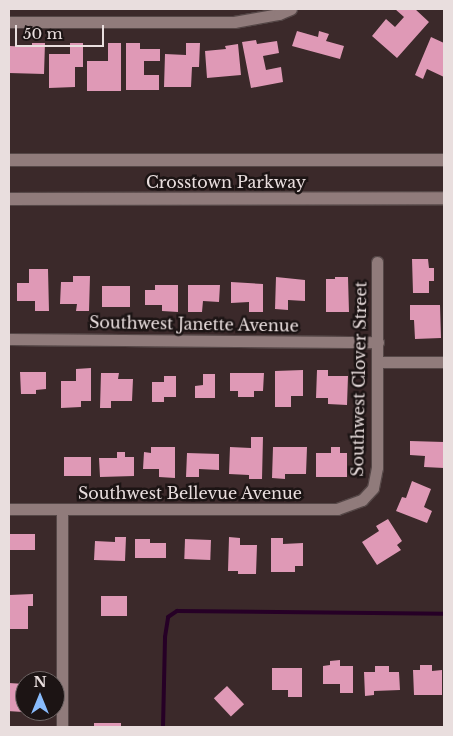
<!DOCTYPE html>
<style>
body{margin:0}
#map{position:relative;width:453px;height:736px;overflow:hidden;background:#3b292a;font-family:"Libre Baskerville",serif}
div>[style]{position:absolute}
.stream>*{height:4px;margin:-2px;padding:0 2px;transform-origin:2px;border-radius:2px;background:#260026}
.building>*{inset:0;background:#df99b6;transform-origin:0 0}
.roads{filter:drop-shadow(1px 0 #554747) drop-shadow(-1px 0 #554747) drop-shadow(0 1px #554747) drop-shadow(0 -1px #554747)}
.street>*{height:11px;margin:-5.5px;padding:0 5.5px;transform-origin:5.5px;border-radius:5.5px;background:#907b7b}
.secondary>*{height:12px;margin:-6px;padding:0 6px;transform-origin:6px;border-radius:6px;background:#907b7b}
span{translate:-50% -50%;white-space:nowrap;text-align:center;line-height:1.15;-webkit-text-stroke:5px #1c1414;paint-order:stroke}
.street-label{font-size:16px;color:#e9dede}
.frame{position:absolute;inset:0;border:10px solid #e9dede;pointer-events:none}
.north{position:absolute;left:15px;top:671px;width:50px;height:50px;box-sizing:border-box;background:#1c1414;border:1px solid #6e6565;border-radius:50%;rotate:0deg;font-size:14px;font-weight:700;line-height:20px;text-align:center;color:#e9dede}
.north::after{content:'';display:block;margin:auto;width:18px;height:22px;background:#88bbfc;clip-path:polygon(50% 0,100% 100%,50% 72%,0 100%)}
.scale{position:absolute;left:15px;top:25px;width:89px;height:22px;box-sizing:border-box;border:2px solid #e9dede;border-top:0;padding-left:6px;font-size:15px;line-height:18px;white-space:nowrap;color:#e9dede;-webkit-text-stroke:4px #1c1414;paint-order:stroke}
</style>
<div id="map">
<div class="stream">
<div style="left:163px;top:727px;width:90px;rotate:-88.7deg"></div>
<div style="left:165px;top:637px;width:20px;rotate:-81deg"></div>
<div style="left:168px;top:617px;width:11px;rotate:-34deg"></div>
<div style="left:177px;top:611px;width:267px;rotate:0.6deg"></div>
</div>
<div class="building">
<div style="clip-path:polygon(395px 9px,415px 9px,429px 22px,397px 58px,372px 36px,386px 19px,395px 27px,404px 17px)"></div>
<div style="clip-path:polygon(297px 31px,318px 37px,319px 31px,329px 34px,326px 41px,344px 46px,340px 59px,292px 46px)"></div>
<div style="clip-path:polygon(431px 37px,444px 43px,444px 77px,427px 69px,423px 79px,415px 75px)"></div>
<div style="clip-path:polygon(256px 40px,257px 44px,277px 41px,279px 53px,263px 56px,266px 70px,281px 67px,283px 82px,251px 88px,242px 42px)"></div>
<div style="clip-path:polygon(32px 43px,45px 43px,44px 74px,9px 73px,10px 46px,32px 47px)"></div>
<div style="clip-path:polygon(70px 43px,83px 43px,83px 67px,75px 67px,75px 87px,49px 88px,49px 54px,70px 54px)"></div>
<div style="clip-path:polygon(108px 43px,121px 43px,121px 91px,87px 91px,87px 61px,108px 61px)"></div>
<div style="clip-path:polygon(126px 43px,140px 43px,140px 49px,160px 49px,160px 61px,144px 61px,144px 75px,159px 75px,159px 90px,126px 90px)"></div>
<div style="clip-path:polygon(186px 43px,200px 43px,199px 67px,192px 67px,191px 87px,164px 87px,165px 54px,186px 55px)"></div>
<div style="clip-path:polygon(238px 44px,241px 75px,207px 78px,205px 51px,226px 49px,225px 46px)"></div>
<div style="clip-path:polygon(412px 259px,428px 259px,429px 268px,434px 268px,434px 281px,429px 281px,429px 293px,413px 293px)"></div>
<div style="clip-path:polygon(29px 269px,48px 269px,49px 311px,35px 311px,35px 301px,17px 301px,17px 283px,29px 283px)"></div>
<div style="clip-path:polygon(73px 276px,90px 276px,89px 311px,76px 311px,77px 304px,60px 304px,61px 282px,73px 282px)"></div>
<div style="clip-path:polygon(276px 277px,305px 280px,305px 301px,288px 300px,288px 310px,275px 309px)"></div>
<div style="clip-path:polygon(335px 277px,348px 277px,349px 312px,326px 312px,326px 279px,335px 279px)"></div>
<div style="clip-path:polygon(231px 282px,263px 284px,263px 312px,249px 312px,249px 302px,231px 303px)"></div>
<div style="clip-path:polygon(155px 285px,178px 285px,178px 312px,162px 311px,162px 305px,145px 305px,145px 290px,155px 290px)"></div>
<div style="clip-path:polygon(188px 285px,220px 285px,219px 302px,203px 301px,202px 312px,188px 312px)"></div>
<div style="left:102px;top:286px;width:28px;height:21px"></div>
<div style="clip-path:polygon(410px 305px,440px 305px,441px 338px,415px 339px,414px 320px,410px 320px)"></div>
<div style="clip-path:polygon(91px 368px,91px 401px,81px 401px,81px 407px,61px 408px,61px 381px,76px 381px,76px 369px)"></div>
<div style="clip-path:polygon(303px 370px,303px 396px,291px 396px,291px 407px,275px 407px,275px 371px)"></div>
<div style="clip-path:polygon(317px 370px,328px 370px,328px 376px,348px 376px,347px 405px,328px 404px,328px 398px,316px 398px)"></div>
<div style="clip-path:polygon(20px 372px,46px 372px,46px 389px,36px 390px,36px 394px,21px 394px)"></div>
<div style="clip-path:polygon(101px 373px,119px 373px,118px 379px,133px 379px,132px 401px,111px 401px,111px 408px,100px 408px)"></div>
<div style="clip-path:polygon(230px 373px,264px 373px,263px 391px,254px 391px,254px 397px,238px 397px,238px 391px,230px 391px)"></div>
<div style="clip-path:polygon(203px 374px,215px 374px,215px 398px,195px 398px,195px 386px,203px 385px)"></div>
<div style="clip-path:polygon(164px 376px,176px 376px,176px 397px,164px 397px,164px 402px,152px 402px,152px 382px,164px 382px)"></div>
<div style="clip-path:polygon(251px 437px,263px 437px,262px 479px,249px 479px,249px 475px,229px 474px,230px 447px,251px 448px)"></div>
<div style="clip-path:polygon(410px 441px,444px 442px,444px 468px,424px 467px,425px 456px,410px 455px)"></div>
<div style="clip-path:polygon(151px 447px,175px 447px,175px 478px,159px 477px,159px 469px,143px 469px,144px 452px,151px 453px)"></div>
<div style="clip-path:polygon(273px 447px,307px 447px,306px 474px,285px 474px,285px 479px,272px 478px)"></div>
<div style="clip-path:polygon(331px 447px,340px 447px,340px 453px,347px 453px,347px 477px,316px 477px,316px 453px,331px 453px)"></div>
<div style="clip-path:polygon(117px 452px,125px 452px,125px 457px,134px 457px,134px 476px,100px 477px,99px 458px,117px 458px)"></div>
<div style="clip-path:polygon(187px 453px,219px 454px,219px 470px,199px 469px,199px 477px,186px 477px)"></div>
<div style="left:64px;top:457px;width:27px;height:19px"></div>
<div style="clip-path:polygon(412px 481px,431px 489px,424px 507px,432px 511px,427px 523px,396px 511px,402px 497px,406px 498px)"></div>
<div style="clip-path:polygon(388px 519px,402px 541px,397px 545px,401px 550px,377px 565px,362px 542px,379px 531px,376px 526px)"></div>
<div style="left:9px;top:534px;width:26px;height:16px"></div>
<div style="clip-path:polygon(115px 537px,126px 537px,125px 561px,94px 560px,95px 541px,115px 542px)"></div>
<div style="clip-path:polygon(229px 537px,240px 538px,240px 545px,257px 545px,256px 574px,238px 574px,238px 571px,228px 571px)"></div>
<div style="clip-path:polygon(271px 538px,283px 538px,283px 544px,303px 543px,303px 566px,295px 566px,295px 572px,271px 572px)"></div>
<div style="clip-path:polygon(135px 539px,150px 539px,150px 543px,166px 543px,166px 558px,135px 558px)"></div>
<div style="left:185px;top:539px;width:26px;height:20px;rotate:2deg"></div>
<div style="clip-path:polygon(33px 594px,33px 606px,28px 606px,28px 629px,9px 629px,9px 595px)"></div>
<div style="left:101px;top:596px;width:26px;height:20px"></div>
<div style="clip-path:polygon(340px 660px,340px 666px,353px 666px,353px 693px,340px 693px,340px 684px,323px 684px,323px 666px,330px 665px,330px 661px)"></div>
<div style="clip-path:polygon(420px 665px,432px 665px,432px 671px,442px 670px,442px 695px,414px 695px,413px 670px,420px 670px)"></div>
<div style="clip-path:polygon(375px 666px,389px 666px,389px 672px,399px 672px,400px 690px,374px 691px,374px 695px,365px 696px,364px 672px,375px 672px)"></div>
<div style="clip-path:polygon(272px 668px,302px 668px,302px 697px,288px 697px,288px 690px,272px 690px)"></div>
<div style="left:9px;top:683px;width:16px;height:28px;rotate:4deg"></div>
<div style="left:227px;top:686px;width:25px;height:18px;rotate:47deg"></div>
<div style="left:94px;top:723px;width:27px;height:4px"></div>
</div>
<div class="roads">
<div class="street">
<div style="left:9px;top:22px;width:225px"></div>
<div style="left:234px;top:22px;width:46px;rotate:-10.1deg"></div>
<div style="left:279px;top:14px;width:13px;rotate:-23deg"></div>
<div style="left:9px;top:339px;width:369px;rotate:0.5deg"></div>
<div style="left:379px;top:362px;width:65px"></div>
<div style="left:9px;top:509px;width:328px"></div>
<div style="left:337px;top:509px;width:27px;rotate:-20deg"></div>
<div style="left:362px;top:500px;width:16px;rotate:-47deg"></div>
<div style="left:373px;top:488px;width:21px;rotate:-79deg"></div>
<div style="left:377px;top:467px;width:205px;rotate:-90deg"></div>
<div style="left:62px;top:727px;width:218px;rotate:-90deg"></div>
</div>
<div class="secondary">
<div style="left:9px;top:160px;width:435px"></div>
<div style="left:9px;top:199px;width:435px;rotate:-0.1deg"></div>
</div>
</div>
<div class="street-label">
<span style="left:226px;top:182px">Crosstown Parkway</span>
<span style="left:194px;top:324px;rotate:1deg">Southwest Janette Avenue</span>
<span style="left:359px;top:379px;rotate:-89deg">Southwest Clover Street</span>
<span style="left:190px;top:493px">Southwest Bellevue Avenue</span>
</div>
<div class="frame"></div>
<div class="north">N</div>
<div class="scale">50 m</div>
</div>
